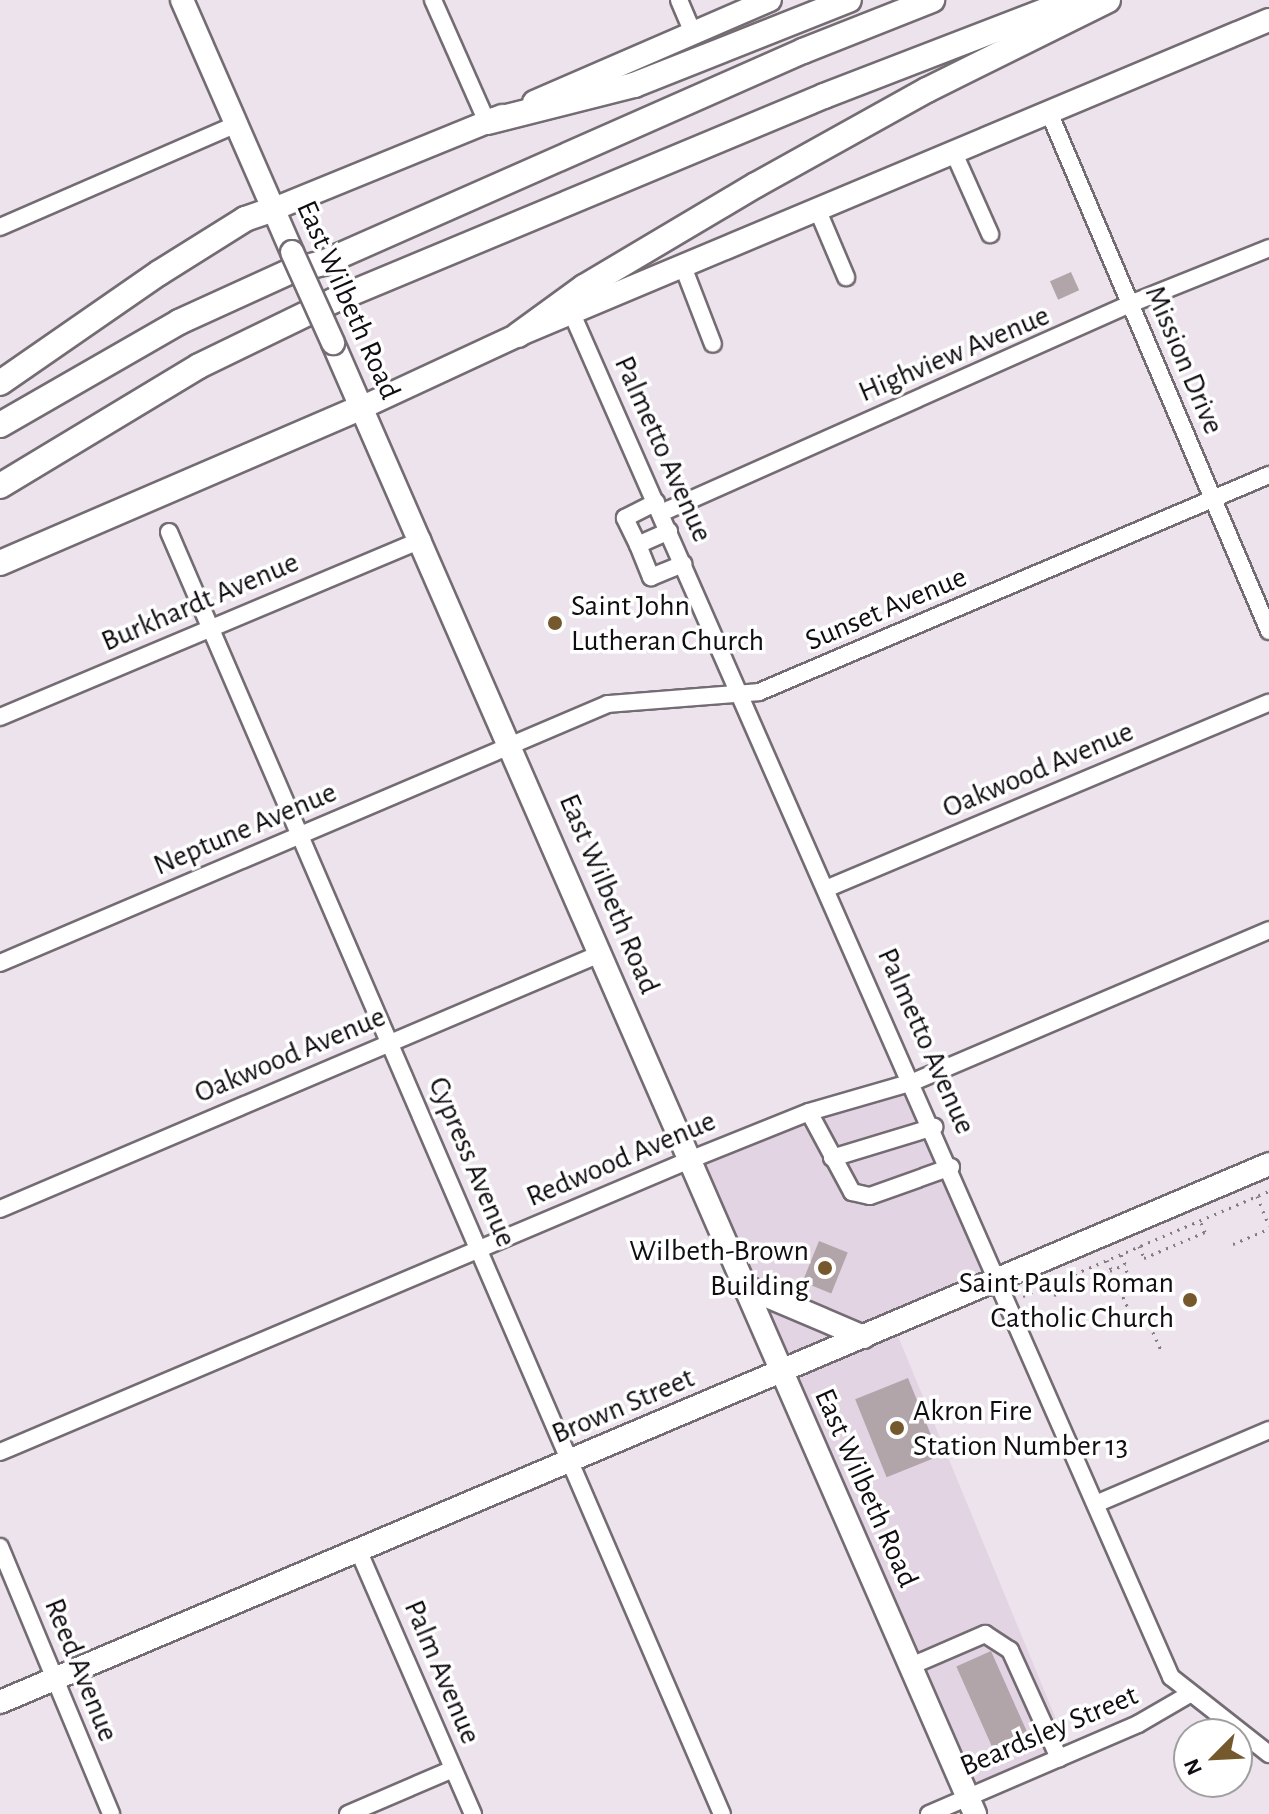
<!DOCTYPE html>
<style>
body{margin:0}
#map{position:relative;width:1269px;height:1814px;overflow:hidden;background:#ece3ec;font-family:"Alegreya Sans",sans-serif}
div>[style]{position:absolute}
.built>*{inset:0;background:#e2d4e2}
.building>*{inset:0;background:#b1a5aa;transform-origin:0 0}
.path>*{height:3px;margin-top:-1.5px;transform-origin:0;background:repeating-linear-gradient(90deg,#827c82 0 2px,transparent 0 8px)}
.roads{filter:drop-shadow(2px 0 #746c73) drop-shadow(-2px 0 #746c73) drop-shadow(0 2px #746c73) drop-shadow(0 -2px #746c73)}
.minor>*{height:16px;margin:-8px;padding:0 8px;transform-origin:8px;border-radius:8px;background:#fff}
.major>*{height:22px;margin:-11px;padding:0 11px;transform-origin:11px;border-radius:11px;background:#fff}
.highway>*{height:24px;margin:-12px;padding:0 12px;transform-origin:12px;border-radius:12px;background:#fff}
.bridges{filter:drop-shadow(2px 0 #746c73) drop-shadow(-2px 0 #746c73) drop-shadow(0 2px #746c73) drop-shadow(0 -2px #746c73)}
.major-bridge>*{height:22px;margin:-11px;padding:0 11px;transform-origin:11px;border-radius:11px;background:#fff}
.dots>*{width:22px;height:22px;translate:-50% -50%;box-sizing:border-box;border:4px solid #fff;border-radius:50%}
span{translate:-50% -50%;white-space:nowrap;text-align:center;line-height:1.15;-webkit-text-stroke:7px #fff;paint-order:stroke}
.street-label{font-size:30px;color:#110e11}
.poi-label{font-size:30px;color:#110e11}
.left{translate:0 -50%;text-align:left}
.right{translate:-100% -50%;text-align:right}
.north{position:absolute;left:1173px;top:1718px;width:80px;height:80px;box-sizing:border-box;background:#fff;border:2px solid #a09fa0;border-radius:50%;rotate:246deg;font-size:22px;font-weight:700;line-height:32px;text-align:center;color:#110e11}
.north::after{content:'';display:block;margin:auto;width:28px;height:36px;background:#75592c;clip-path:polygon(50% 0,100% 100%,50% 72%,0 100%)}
</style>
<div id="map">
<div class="built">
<div style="clip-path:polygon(913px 1082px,1001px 1279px,893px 1324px,1070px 1753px,968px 1797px,692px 1159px)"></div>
</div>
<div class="building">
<div style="left:1071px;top:272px;width:20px;height:23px;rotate:66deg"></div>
<div style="left:819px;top:1241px;width:31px;height:44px;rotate:22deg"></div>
<div style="left:908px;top:1378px;width:84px;height:57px;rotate:68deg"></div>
<div style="left:991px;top:1651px;width:94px;height:38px;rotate:66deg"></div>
</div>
<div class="path">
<div style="left:1257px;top:1196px;width:32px;rotate:68deg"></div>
<div style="left:1233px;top:1244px;width:39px;rotate:-23deg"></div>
<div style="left:1139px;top:1246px;width:13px;rotate:67deg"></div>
<div style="left:1144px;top:1258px;width:66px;rotate:-23.1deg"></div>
<div style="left:1205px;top:1232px;width:13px;rotate:-113deg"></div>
<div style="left:1107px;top:1260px;width:60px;rotate:66.4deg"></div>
<div style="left:1131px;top:1315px;width:13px;rotate:-23deg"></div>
<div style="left:1143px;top:1310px;width:44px;rotate:65.8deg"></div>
<div style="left:1110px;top:1271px;width:17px;rotate:-25deg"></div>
<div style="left:1125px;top:1264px;width:11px;rotate:-112deg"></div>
<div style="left:1049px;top:1284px;width:12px;rotate:66deg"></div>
<div style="left:1054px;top:1295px;width:43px;rotate:-23deg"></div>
<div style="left:1121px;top:1292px;width:13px;rotate:-23deg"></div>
<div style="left:1133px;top:1287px;width:24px;rotate:-112deg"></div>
<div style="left:1023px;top:1296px;width:267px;rotate:-23.1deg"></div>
</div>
<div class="roads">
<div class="minor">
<div style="left:433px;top:0;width:133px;rotate:66.1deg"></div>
<div style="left:679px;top:0;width:36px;rotate:67deg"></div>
<div style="left:1048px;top:110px;width:566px;rotate:67.01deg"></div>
<div style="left:954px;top:153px;width:89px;rotate:66deg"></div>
<div style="left:818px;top:211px;width:72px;rotate:67deg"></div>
<div style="left:0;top:227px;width:256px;rotate:-23.5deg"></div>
<div style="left:684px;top:269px;width:80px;rotate:68.9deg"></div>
<div style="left:573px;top:316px;width:1487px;rotate:66.28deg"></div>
<div style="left:1171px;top:1677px;width:125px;rotate:38.2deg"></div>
<div style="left:661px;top:513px;width:513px;rotate:-24.02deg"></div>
<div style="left:1130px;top:304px;width:150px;rotate:-21.9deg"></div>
<div style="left:669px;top:531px;width:34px;rotate:156deg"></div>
<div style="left:638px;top:545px;width:35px;rotate:68deg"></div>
<div style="left:651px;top:577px;width:35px;rotate:-22deg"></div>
<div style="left:169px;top:532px;width:1396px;rotate:66.67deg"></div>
<div style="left:638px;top:545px;width:30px;rotate:-116deg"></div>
<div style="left:625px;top:518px;width:35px;rotate:-27deg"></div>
<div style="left:0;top:717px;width:458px;rotate:-22.8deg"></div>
<div style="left:828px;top:888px;width:478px;rotate:-22.8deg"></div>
<div style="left:0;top:963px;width:661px;rotate:-23.07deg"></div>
<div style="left:608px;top:704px;width:151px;rotate:-4.5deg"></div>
<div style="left:759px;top:692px;width:554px;rotate:-23.05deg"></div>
<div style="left:809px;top:1112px;width:91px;rotate:61.7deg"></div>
<div style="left:852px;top:1192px;width:18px;rotate:13deg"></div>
<div style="left:870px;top:1196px;width:86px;rotate:-19.7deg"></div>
<div style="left:832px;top:1158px;width:107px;rotate:-16.9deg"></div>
<div style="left:0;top:1209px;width:654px;rotate:-23.04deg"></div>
<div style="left:0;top:1452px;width:751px;rotate:-22.95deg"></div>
<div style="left:692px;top:1159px;width:126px;rotate:-21.9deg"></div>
<div style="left:809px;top:1112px;width:108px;rotate:-16.1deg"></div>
<div style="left:913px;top:1082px;width:387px;rotate:-23.1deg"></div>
<div style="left:1098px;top:1503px;width:186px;rotate:-23.1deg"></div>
<div style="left:0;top:1547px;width:289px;rotate:67.4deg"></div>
<div style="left:359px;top:1552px;width:286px;rotate:66.5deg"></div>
<div style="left:911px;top:1666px;width:81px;rotate:-23.4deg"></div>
<div style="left:985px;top:1634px;width:30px;rotate:33deg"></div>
<div style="left:1010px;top:1650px;width:119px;rotate:65.6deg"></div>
<div style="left:348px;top:1814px;width:114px;rotate:-23.2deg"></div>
<div style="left:929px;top:1814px;width:228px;rotate:-23.3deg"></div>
<div style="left:1138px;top:1724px;width:58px;rotate:-30.1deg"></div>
</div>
<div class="major">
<div style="left:182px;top:0;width:275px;rotate:66.4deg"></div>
<div style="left:534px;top:102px;width:257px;rotate:-23.4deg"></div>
<div style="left:274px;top:209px;width:246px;rotate:-22.2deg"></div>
<div style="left:333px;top:343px;width:1605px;rotate:66.42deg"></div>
<div style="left:363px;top:407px;width:171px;rotate:-24.9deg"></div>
<div style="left:518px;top:335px;width:814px;rotate:-22.76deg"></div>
<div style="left:746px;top:1287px;width:128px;rotate:23deg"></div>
<div style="left:0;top:1702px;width:1378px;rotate:-22.97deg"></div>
</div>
<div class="highway">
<div style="left:487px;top:122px;width:152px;rotate:-14.1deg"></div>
<div style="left:634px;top:85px;width:231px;rotate:-21.6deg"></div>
<div style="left:518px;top:335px;width:82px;rotate:-36deg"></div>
<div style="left:584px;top:287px;width:200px;rotate:-30.7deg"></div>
<div style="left:756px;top:185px;width:196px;rotate:-29.1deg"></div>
<div style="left:927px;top:90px;width:202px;rotate:-26.4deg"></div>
<div style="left:0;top:383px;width:193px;rotate:-34.7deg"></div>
<div style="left:159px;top:273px;width:102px;rotate:-32.1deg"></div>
<div style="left:245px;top:219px;width:31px;rotate:-19deg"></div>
<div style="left:0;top:425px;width:207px;rotate:-29.9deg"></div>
<div style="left:179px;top:322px;width:123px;rotate:-24.5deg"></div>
<div style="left:291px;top:271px;width:33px;rotate:-14deg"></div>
<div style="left:323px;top:263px;width:525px;rotate:-23.83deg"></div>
<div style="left:803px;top:51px;width:139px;rotate:-21.6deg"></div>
<div style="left:0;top:486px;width:232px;rotate:-31.1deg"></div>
<div style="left:199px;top:366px;width:151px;rotate:-25.9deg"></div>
<div style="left:335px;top:300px;width:530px;rotate:-22.64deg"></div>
<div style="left:824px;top:96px;width:267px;rotate:-21.1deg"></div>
<div style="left:0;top:563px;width:395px;rotate:-23.3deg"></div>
</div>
</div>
<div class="bridges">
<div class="major-bridge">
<div style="left:292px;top:252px;width:100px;rotate:65.7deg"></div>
</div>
</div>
<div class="dots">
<div style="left:555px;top:623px;background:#75592c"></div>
<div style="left:825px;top:1268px;background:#75592c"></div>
<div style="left:1190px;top:1300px;background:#75592c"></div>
<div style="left:897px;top:1428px;background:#75592c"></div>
</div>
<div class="street-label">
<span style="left:348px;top:300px;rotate:66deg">East Wilbeth Road</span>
<span style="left:954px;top:354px;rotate:-23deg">Highview Avenue</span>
<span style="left:1184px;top:360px;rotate:67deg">Mission Drive</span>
<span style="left:663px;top:449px;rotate:66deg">Palmetto Avenue</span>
<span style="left:200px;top:602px;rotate:-23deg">Burkhardt Avenue</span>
<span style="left:886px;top:609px;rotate:-23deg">Sunset Avenue</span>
<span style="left:1038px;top:770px;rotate:-23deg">Oakwood Avenue</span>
<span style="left:245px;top:829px;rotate:-23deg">Neptune Avenue</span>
<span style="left:609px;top:894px;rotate:67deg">East Wilbeth Road</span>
<span style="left:926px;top:1041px;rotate:66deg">Palmetto Avenue</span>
<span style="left:290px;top:1055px;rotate:-23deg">Oakwood Avenue</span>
<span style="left:621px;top:1159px;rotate:-23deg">Redwood Avenue</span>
<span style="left:472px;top:1162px;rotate:67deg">Cypress Avenue</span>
<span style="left:623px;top:1406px;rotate:-23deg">Brown Street</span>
<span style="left:866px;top:1488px;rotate:66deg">East Wilbeth Road</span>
<span style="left:81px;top:1670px;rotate:68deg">Reed Avenue</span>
<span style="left:442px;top:1672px;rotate:67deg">Palm Avenue</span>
<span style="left:1049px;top:1731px;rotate:-23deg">Beardsley Street</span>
</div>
<div class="poi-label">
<span class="left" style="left:571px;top:623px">Saint John<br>Lutheran Church</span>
<span class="right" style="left:809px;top:1268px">Wilbeth-Brown<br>Building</span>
<span class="right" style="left:1174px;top:1300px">Saint Pauls Roman<br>Catholic Church</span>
<span class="left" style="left:913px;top:1428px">Akron Fire<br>Station Number 13</span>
</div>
<div class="north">N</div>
</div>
